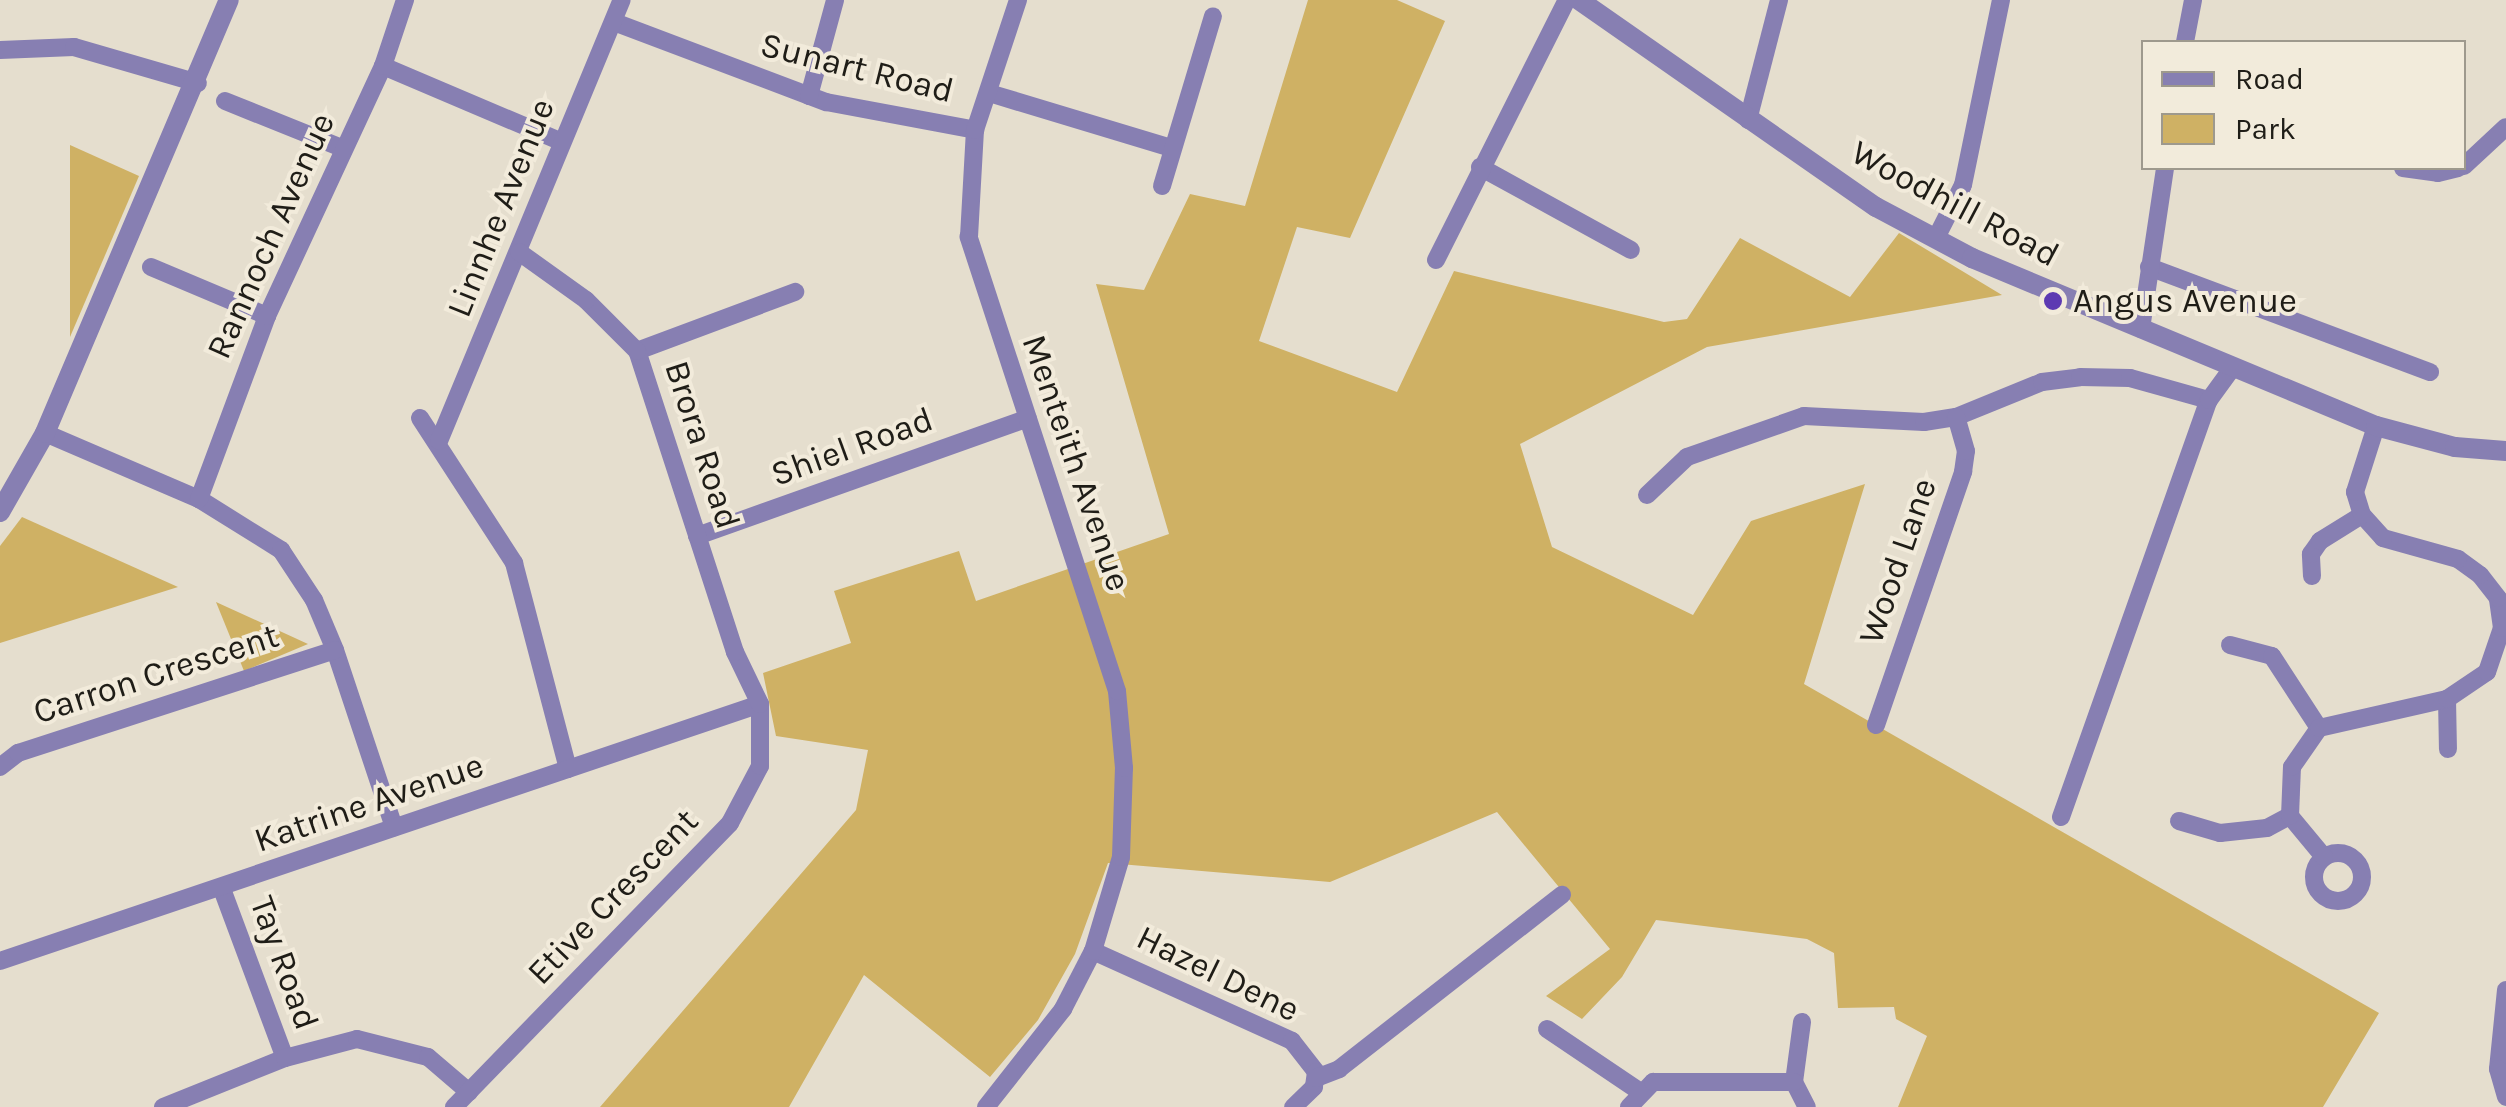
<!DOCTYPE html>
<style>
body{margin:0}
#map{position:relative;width:2506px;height:1107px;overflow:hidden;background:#e5dece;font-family:Karla,sans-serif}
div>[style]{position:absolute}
.green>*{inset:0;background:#cfb164}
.minor>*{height:18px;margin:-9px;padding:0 9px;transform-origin:9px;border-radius:9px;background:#877fb2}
.minor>.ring{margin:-9px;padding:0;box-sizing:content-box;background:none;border:18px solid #877fb2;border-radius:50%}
.tertiary>*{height:20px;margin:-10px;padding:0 10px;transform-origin:10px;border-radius:10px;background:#877fb2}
.dots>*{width:28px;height:28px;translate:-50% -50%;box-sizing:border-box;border:5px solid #f2ebdb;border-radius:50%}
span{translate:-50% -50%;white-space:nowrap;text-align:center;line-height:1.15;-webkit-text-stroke:8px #f2ebdb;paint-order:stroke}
.street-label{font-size:35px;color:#1f1d17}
.poi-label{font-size:35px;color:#1f1d17}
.left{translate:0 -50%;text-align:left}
.legend{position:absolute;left:2141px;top:40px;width:325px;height:130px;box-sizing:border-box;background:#f2ebdb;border:2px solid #9e998d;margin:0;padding:12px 18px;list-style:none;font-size:30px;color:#1f1d17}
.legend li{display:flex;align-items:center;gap:20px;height:50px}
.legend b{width:50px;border:2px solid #9e998d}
</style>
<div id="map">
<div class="green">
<div style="clip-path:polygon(1308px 0,1397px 0,1445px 21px,1350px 238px,1297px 227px,1259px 341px,1397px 392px,1454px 271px,1664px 322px,1687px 319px,1740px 238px,1850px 297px,1899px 233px,2002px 295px,1707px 347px,1520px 444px,1552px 547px,1693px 615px,1751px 521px,1865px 484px,1804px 684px,2379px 1013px,2323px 1107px,1898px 1107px,1927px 1036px,1896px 1019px,1894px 1007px,1838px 1008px,1834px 953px,1807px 939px,1656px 920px,1622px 977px,1582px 1019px,1546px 996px,1610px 949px,1497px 812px,1330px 882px,1108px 863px,1075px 954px,1038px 1020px,990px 1077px,864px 975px,789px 1107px,600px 1107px,856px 810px,868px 750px,776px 736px,763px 673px,851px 643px,834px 591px,959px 551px,976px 601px,1169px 534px,1096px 284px,1144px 290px,1190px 194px,1245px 206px)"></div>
<div style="clip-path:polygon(70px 145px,139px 176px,70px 337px)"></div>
<div style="clip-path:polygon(22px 517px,178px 587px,0 643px,0 546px)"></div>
<div style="clip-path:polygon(216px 602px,308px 644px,244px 671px)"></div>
</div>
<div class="minor">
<div style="left:614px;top:22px;width:227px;rotate:20.7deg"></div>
<div style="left:826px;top:102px;width:152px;rotate:10.6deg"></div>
<div style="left:2185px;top:42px;width:43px;rotate:-79.2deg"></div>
<div style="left:0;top:50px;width:74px;rotate:-2.3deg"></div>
<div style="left:74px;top:47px;width:129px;rotate:16.2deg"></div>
<div style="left:383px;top:66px;width:194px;rotate:23deg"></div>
<div style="left:989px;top:93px;width:190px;rotate:16.8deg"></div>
<div style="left:809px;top:96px;width:99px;rotate:-74.8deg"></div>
<div style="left:225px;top:101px;width:126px;rotate:21.9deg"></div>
<div style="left:1748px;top:120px;width:124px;rotate:-75.5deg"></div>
<div style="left:2464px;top:166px;width:57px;rotate:-42.9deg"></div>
<div style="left:1480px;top:167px;width:172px;rotate:28.8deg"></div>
<div style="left:2403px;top:168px;width:35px;rotate:8deg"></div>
<div style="left:2438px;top:173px;width:21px;rotate:-14deg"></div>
<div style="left:1162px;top:186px;width:177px;rotate:-73.3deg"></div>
<div style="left:1936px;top:238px;width:59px;rotate:-63deg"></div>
<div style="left:1963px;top:185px;width:189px;rotate:-78.4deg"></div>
<div style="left:1436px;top:260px;width:291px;rotate:-63.3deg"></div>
<div style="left:151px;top:267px;width:126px;rotate:22.9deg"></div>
<div style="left:2149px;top:267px;width:300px;rotate:20.5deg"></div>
<div style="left:2141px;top:329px;width:163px;rotate:-81.5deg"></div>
<div style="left:637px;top:351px;width:169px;rotate:-20.5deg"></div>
<div style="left:420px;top:418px;width:173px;rotate:57deg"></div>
<div style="left:514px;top:563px;width:213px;rotate:75.3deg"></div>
<div style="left:45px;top:433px;width:168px;rotate:23.2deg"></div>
<div style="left:199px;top:499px;width:97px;rotate:31.9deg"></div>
<div style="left:281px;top:550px;width:60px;rotate:56.6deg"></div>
<div style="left:314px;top:600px;width:54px;rotate:67.2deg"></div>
<div style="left:335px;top:650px;width:187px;rotate:71.6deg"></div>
<div style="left:439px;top:441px;width:477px;rotate:-67.5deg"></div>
<div style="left:1647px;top:495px;width:55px;rotate:-43.5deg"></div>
<div style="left:1687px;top:457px;width:124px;rotate:-19.3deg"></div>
<div style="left:1804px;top:416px;width:120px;rotate:2.9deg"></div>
<div style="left:1924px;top:422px;width:32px;rotate:-9deg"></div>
<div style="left:1956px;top:417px;width:93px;rotate:-22.1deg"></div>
<div style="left:2042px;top:382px;width:38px;rotate:-7deg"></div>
<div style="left:2080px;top:377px;width:50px;rotate:1.1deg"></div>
<div style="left:2130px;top:378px;width:82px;rotate:15.6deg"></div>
<div style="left:199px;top:499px;width:195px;rotate:-69.6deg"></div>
<div style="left:267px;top:316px;width:276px;rotate:-65.1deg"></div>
<div style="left:383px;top:66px;width:70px;rotate:-71.6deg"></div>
<div style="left:697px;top:536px;width:351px;rotate:-19.6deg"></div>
<div style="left:2312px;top:576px;width:22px;rotate:-93deg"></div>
<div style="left:2311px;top:554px;width:16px;rotate:-55deg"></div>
<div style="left:2320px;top:541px;width:49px;rotate:-31.8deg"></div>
<div style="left:2230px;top:645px;width:43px;rotate:14.7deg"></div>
<div style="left:2272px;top:656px;width:86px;rotate:56.9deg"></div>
<div style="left:2447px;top:699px;width:50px;rotate:88.9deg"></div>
<div style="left:1876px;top:725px;width:268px;rotate:-71deg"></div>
<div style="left:1963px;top:472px;width:21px;rotate:-82deg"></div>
<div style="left:1966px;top:451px;width:35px;rotate:-106deg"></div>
<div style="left:0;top:767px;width:23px;rotate:-38deg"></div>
<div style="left:18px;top:753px;width:333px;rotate:-18deg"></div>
<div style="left:2061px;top:817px;width:442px;rotate:-70.5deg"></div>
<div style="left:2209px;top:400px;width:39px;rotate:-54deg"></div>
<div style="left:2179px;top:821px;width:43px;rotate:16.3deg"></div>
<div style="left:2220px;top:833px;width:47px;rotate:-6.1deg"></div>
<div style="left:2267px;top:828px;width:26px;rotate:-28deg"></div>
<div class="ring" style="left:2314px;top:853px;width:30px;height:30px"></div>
<div style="left:2324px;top:857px;width:53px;rotate:-129.7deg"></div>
<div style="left:2290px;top:816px;width:49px;rotate:-87.7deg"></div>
<div style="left:2292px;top:767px;width:47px;rotate:-55.3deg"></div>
<div style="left:2319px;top:728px;width:131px;rotate:-12.8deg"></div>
<div style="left:2447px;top:699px;width:48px;rotate:-34deg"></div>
<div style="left:2487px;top:672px;width:46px;rotate:-71.2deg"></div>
<div style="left:2502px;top:628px;width:30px;rotate:-98deg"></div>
<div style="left:2498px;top:598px;width:29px;rotate:-128deg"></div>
<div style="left:2480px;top:575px;width:27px;rotate:-144deg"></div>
<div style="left:2458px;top:559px;width:78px;rotate:-164.4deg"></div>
<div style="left:2383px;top:538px;width:31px;rotate:-132deg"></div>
<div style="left:2362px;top:515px;width:24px;rotate:-107deg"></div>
<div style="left:2355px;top:492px;width:69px;rotate:-72.3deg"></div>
<div style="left:222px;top:889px;width:180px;rotate:69.6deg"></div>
<div style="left:1093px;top:951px;width:218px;rotate:24.3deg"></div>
<div style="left:1292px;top:1041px;width:39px;rotate:52deg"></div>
<div style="left:1316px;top:1072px;width:15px;rotate:98deg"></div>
<div style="left:1314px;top:1087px;width:29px;rotate:136deg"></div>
<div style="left:0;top:961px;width:802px;rotate:-18.68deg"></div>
<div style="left:2506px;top:990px;width:79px;rotate:95.8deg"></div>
<div style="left:2498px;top:1069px;width:29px;rotate:74deg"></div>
<div style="left:1802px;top:1022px;width:61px;rotate:97.6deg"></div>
<div style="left:1794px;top:1082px;width:28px;rotate:63deg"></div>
<div style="left:1547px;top:1029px;width:111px;rotate:34deg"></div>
<div style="left:1316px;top:1078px;width:25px;rotate:-21deg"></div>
<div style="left:1339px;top:1069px;width:283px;rotate:-38deg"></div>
<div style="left:163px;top:1107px;width:131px;rotate:-21.9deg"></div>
<div style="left:285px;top:1058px;width:74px;rotate:-14.8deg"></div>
<div style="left:357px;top:1039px;width:73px;rotate:14.2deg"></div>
<div style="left:428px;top:1057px;width:54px;rotate:40.5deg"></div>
<div style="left:454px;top:1107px;width:396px;rotate:-45.8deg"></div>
<div style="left:730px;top:823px;width:64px;rotate:-62.2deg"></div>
<div style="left:760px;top:766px;width:62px;rotate:-90deg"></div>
<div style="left:760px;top:704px;width:58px;rotate:-115.7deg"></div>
<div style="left:735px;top:652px;width:317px;rotate:-108deg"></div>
<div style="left:637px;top:351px;width:72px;rotate:-135deg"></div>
<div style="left:586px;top:300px;width:82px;rotate:-144.4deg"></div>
<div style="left:986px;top:1107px;width:125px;rotate:-51.8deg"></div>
<div style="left:1063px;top:1009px;width:65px;rotate:-62.7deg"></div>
<div style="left:1093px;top:951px;width:98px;rotate:-73.4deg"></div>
<div style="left:1121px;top:857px;width:89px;rotate:-88.1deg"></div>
<div style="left:1124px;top:768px;width:77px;rotate:-95.2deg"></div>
<div style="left:1117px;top:691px;width:478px;rotate:-108.1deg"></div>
<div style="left:969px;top:237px;width:107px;rotate:-86.8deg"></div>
<div style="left:975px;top:130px;width:137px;rotate:-71.7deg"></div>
<div style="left:1629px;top:1107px;width:35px;rotate:-46deg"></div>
<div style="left:1653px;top:1082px;width:141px"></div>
</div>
<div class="tertiary">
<div style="left:1579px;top:0;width:362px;rotate:34.9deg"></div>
<div style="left:1876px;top:207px;width:109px;rotate:28deg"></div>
<div style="left:1972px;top:258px;width:438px;rotate:22.6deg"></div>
<div style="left:2376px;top:426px;width:82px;rotate:14.9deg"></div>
<div style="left:2455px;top:447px;width:51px;rotate:4.5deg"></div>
<div style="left:0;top:512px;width:91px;rotate:-60.3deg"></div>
<div style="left:45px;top:433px;width:470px;rotate:-67deg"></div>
</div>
<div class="dots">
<div style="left:2053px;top:301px;background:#5d3ab2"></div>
</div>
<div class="street-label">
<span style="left:857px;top:68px;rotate:14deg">Sunart Road</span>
<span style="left:1955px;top:204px;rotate:28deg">Woodhill Road</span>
<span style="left:501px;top:208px;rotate:-68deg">Linnhe Avenue</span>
<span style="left:271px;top:236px;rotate:-66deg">Rannoch Avenue</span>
<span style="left:702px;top:445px;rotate:72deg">Brora Road</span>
<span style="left:852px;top:447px;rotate:-20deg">Shiel Road</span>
<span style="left:1076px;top:463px;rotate:71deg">Menteith Avenue</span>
<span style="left:1898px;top:561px;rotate:-71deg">Wood Lane</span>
<span style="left:156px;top:674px;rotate:-18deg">Carron Crescent</span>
<span style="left:369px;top:803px;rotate:-19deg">Katrine Avenue</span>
<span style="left:613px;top:897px;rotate:-46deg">Etive Crescent</span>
<span style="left:284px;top:963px;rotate:70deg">Tay Road</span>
<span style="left:1218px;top:974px;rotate:26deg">Hazel Dene</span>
</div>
<div class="poi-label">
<span class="left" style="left:2073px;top:301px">Angus Avenue</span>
</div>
<ul class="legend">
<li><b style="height:12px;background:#877fb2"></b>Road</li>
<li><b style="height:28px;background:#cfb164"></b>Park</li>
</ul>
</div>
